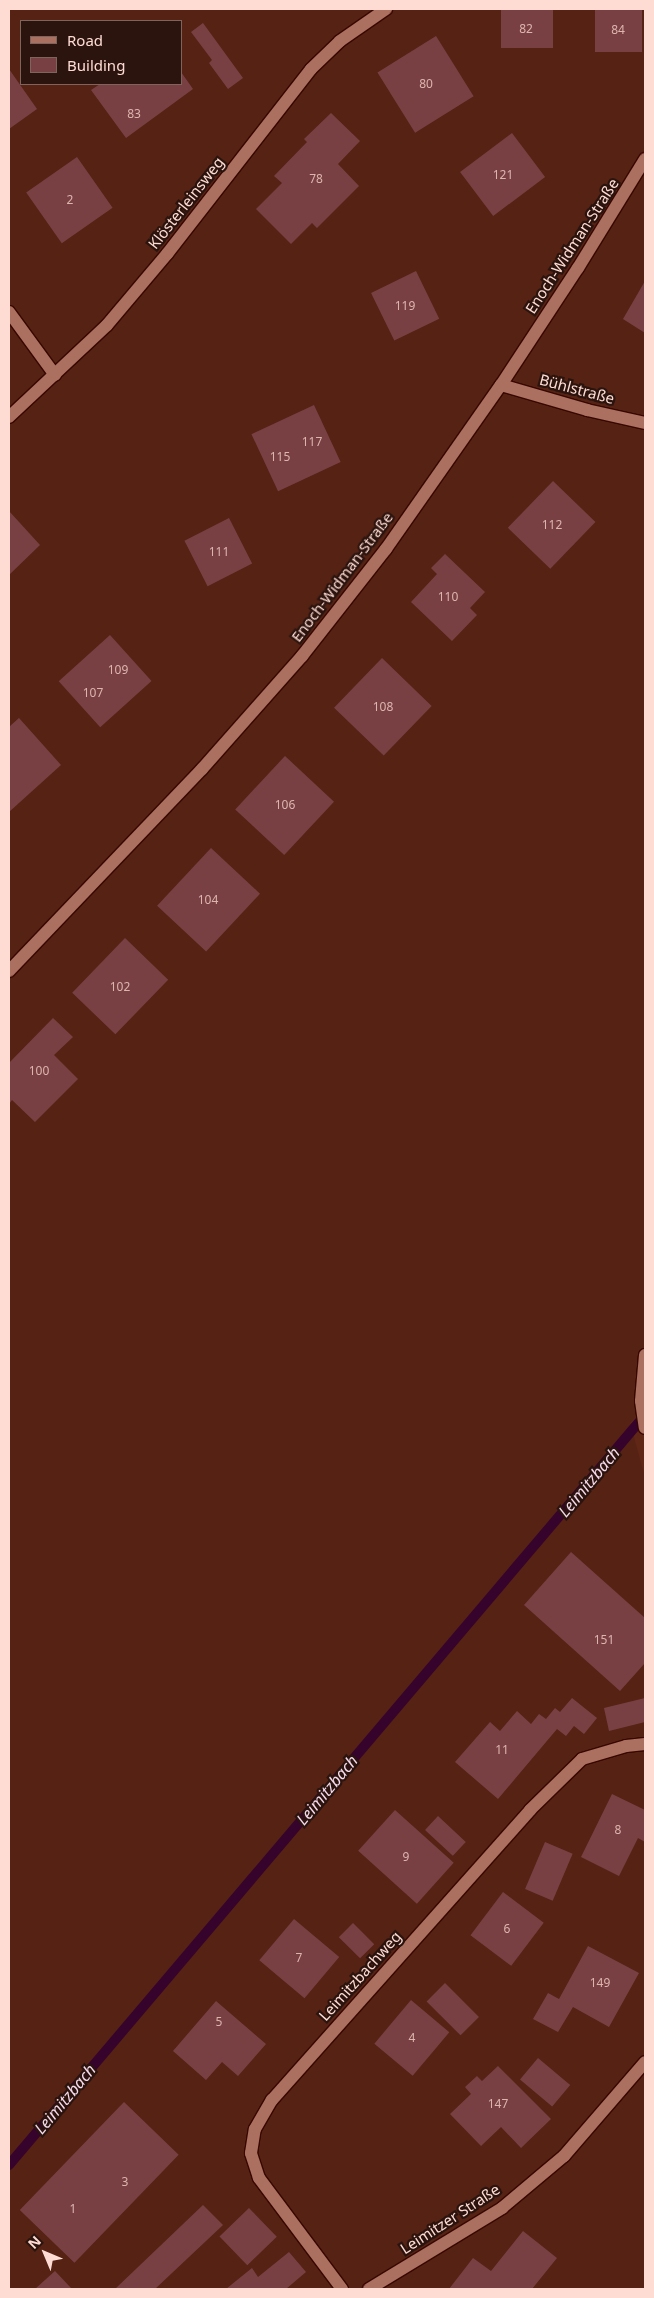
<!DOCTYPE html>
<meta charset="utf-8">
<style>
body{margin:0}
#map{position:relative;width:654px;height:2298px;overflow:hidden;background:#552214;font-family:"Noto Sans",sans-serif}
div>[style]{position:absolute}
.built>*{inset:0;background:#612716}
.stream>*{height:10px;margin:-5px;padding:0 5px;transform-origin:5px;border-radius:5px;background:#36032d}
.building>*{inset:0;background:#794044;transform-origin:0 0}
.roads{filter:drop-shadow(1px 0 #380700) drop-shadow(-1px 0 #380700) drop-shadow(0 1px #380700) drop-shadow(0 -1px #380700)}
.minor>*{height:12px;margin:-6px;padding:0 6px;transform-origin:6px;border-radius:6px;background:#ab705f}
.tertiary>*{height:12px;margin:-6px;padding:0 6px;transform-origin:6px;border-radius:6px;background:#ab705f}
span{translate:-50% -50%;white-space:nowrap;text-align:center;line-height:1.15;-webkit-text-stroke:4.5px #2b140e;paint-order:stroke}
.number-label{font-size:12px;color:#ddb5af}
.number-label span{-webkit-text-stroke-width:0}
.street-label{font-size:15px;color:#fedcd3}
.water-label{font-size:16px;color:#f5dbed;font-style:italic}
.frame{position:absolute;inset:0;border:10px solid #fedcd3;pointer-events:none}
.legend{position:absolute;left:20px;top:20px;width:162px;height:65px;box-sizing:border-box;background:#2b140e;border:1px solid #7f645d;margin:0;padding:6px 9px;list-style:none;font-size:15px;color:#fedcd3}
.legend li{display:flex;align-items:center;gap:10px;height:25px}
.legend b{width:25px;border:1px solid #7f645d}
.north{position:absolute;left:20px;top:2228px;width:50px;height:50px;-webkit-text-stroke:4px #2b140e;paint-order:stroke;rotate:315deg;font-size:14px;font-weight:700;line-height:20px;text-align:center;color:#fedcd3}
.north::after{content:'';display:block;margin:auto;width:18px;height:22px;background:#fedcd3;clip-path:polygon(50% 0,100% 100%,50% 72%,0 100%)}
</style>
<div id="map">
<div class="built">
<div style="clip-path:polygon(645px 1408px,645px 1477px,630px 1423px)"></div>
</div>
<div class="stream">
<div style="left:9px;top:2165px;width:983px;rotate:-49.7deg"></div>
</div>
<div class="building">
<div style="left:501px;top:9px;width:52px;height:39px"></div>
<div style="left:595px;top:9px;width:47px;height:43px"></div>
<div style="clip-path:polygon(203px 23px,243px 78px,228px 89px,209px 63px,212px 60px,191px 32px)"></div>
<div style="left:436px;top:36px;width:71px;height:69px;rotate:58deg"></div>
<div style="clip-path:polygon(9px 69px,37px 109px,9px 129px)"></div>
<div style="clip-path:polygon(181px 72px,193px 89px,126px 138px,91px 90px,100px 84px,181px 84px)"></div>
<div style="clip-path:polygon(331px 113px,360px 141px,338px 164px,359px 186px,317px 228px,312px 223px,291px 244px,256px 209px,282px 183px,274px 176px,307px 142px,304px 139px)"></div>
<div style="left:512px;top:133px;width:55px;height:65px;rotate:53deg"></div>
<div style="left:77px;top:157px;width:62px;height:62px;rotate:55deg"></div>
<div style="left:416px;top:271px;width:53px;height:50px;rotate:64deg"></div>
<div style="clip-path:polygon(645px 281px,645px 333px,623px 319px)"></div>
<div style="left:314px;top:405px;width:63px;height:69px;rotate:65deg"></div>
<div style="left:553px;top:481px;width:59px;height:65px;rotate:44deg"></div>
<div style="clip-path:polygon(9px 511px,40px 545px,9px 575px)"></div>
<div style="left:229px;top:518px;width:51px;height:50px;rotate:63deg"></div>
<div style="clip-path:polygon(445px 554px,485px 592px,470px 608px,477px 615px,452px 641px,411px 602px,437px 574px,431px 568px)"></div>
<div style="left:110px;top:635px;width:62px;height:69px;rotate:48deg"></div>
<div style="left:382px;top:658px;width:69px;height:69px;rotate:44deg"></div>
<div style="clip-path:polygon(19px 718px,61px 765px,9px 812px,9px 727px)"></div>
<div style="left:285px;top:756px;width:67px;height:73px;rotate:43deg"></div>
<div style="left:211px;top:848px;width:67px;height:79px;rotate:43deg"></div>
<div style="left:125px;top:938px;width:60px;height:76px;rotate:44deg"></div>
<div style="clip-path:polygon(53px 1018px,73px 1037px,54px 1055px,78px 1079px,35px 1122px,12px 1100px,9px 1104px,9px 1063px)"></div>
<div style="clip-path:polygon(571px 1552px,645px 1618px,645px 1663px,620px 1691px,524px 1605px)"></div>
<div style="clip-path:polygon(572px 1698px,597px 1718px,584px 1734px,574px 1726px,566px 1736px,557px 1729px,498px 1799px,455px 1762px,490px 1722px,500px 1731px,517px 1711px,531px 1724px,539px 1714px,546px 1719px,555px 1708px,560px 1712px)"></div>
<div style="clip-path:polygon(645px 1698px,645px 1722px,609px 1731px,604px 1708px)"></div>
<div style="clip-path:polygon(612px 1794px,645px 1810px,645px 1842px,638px 1838px,619px 1876px,581px 1857px)"></div>
<div style="left:395px;top:1810px;width:79px;height:55px;rotate:42deg"></div>
<div style="left:438px;top:1816px;width:38px;height:19px;rotate:43deg"></div>
<div style="left:545px;top:1842px;width:30px;height:51px;rotate:23deg"></div>
<div style="left:503px;top:1892px;width:51px;height:54px;rotate:37deg"></div>
<div style="left:294px;top:1919px;width:59px;height:54px;rotate:40deg"></div>
<div style="left:353px;top:1923px;width:30px;height:20px;rotate:45deg"></div>
<div style="clip-path:polygon(588px 1946px,639px 1973px,609px 2027px,573px 2007px,558px 2032px,533px 2019px,548px 1993px,559px 1999px)"></div>
<div style="left:445px;top:1983px;width:48px;height:26px;rotate:45deg"></div>
<div style="left:411px;top:2000px;width:50px;height:57px;rotate:40deg"></div>
<div style="clip-path:polygon(216px 2001px,266px 2044px,238px 2076px,222px 2062px,206px 2080px,173px 2051px)"></div>
<div style="left:538px;top:2058px;width:42px;height:28px;rotate:40deg"></div>
<div style="clip-path:polygon(498px 2066px,551px 2119px,521px 2148px,501px 2127px,481px 2146px,450px 2114px,471px 2094px,465px 2087px,477px 2076px,482px 2081px)"></div>
<div style="left:124px;top:2102px;width:76px;height:150px;rotate:44deg"></div>
<div style="clip-path:polygon(203px 2205px,223px 2225px,155px 2289px,115px 2289px)"></div>
<div style="left:249px;top:2208px;width:40px;height:41px;rotate:46deg"></div>
<div style="clip-path:polygon(523px 2231px,557px 2258px,532px 2289px,449px 2289px,473px 2258px,491px 2271px)"></div>
<div style="clip-path:polygon(289px 2252px,306px 2272px,286px 2289px,226px 2289px,252px 2268px,258px 2277px)"></div>
<div style="clip-path:polygon(55px 2271px,72px 2289px,35px 2289px)"></div>
</div>
<div class="roads">
<div class="minor">
<div style="left:9px;top:312px;width:78px;rotate:53.9deg"></div>
<div style="left:501px;top:385px;width:90px;rotate:16.2deg"></div>
<div style="left:587px;top:410px;width:59px;rotate:12.6deg"></div>
<div style="left:9px;top:417px;width:134px;rotate:-43.2deg"></div>
<div style="left:107px;top:325px;width:93px;rotate:-49.8deg"></div>
<div style="left:167px;top:254px;width:234px;rotate:-52.1deg"></div>
<div style="left:311px;top:69px;width:40px;rotate:-44deg"></div>
<div style="left:340px;top:41px;width:56px;rotate:-34.8deg"></div>
<div style="left:342px;top:2289px;width:139px;rotate:-126.8deg"></div>
<div style="left:259px;top:2178px;width:26px;rotate:-108deg"></div>
<div style="left:251px;top:2153px;width:24px;rotate:-81deg"></div>
<div style="left:255px;top:2129px;width:34px;rotate:-60deg"></div>
<div style="left:272px;top:2100px;width:388px;rotate:-48.3deg"></div>
<div style="left:530px;top:1810px;width:73px;rotate:-44.4deg"></div>
<div style="left:582px;top:1759px;width:46px;rotate:-16.5deg"></div>
<div style="left:626px;top:1746px;width:19px;rotate:-6deg"></div>
</div>
<div class="tertiary">
<div style="left:9px;top:971px;width:279px;rotate:-46.3deg"></div>
<div style="left:202px;top:769px;width:151px;rotate:-48.5deg"></div>
<div style="left:302px;top:656px;width:136px;rotate:-51.9deg"></div>
<div style="left:386px;top:549px;width:200px;rotate:-55deg"></div>
<div style="left:501px;top:385px;width:140px;rotate:-56.7deg"></div>
<div style="left:578px;top:268px;width:128px;rotate:-58.4deg"></div>
<div style="left:645px;top:1355px;width:46px;rotate:95deg"></div>
<div style="left:641px;top:1401px;width:27px;rotate:82deg"></div>
<div style="left:369px;top:2289px;width:156px;rotate:-31.3deg"></div>
<div style="left:502px;top:2208px;width:81px;rotate:-40deg"></div>
<div style="left:564px;top:2156px;width:124px;rotate:-49.2deg"></div>
</div>
</div>
<div class="number-label">
<span style="left:526px;top:29px">82</span>
<span style="left:618px;top:30px">84</span>
<span style="left:426px;top:84px">80</span>
<span style="left:134px;top:114px">83</span>
<span style="left:503px;top:175px">121</span>
<span style="left:316px;top:179px">78</span>
<span style="left:70px;top:200px">2</span>
<span style="left:405px;top:306px">119</span>
<span style="left:312px;top:442px">117</span>
<span style="left:280px;top:457px">115</span>
<span style="left:552px;top:525px">112</span>
<span style="left:219px;top:552px">111</span>
<span style="left:448px;top:597px">110</span>
<span style="left:118px;top:670px">109</span>
<span style="left:93px;top:693px">107</span>
<span style="left:383px;top:707px">108</span>
<span style="left:285px;top:805px">106</span>
<span style="left:208px;top:900px">104</span>
<span style="left:120px;top:987px">102</span>
<span style="left:39px;top:1071px">100</span>
<span style="left:604px;top:1640px">151</span>
<span style="left:502px;top:1750px">11</span>
<span style="left:618px;top:1830px">8</span>
<span style="left:406px;top:1857px">9</span>
<span style="left:507px;top:1929px">6</span>
<span style="left:299px;top:1958px">7</span>
<span style="left:600px;top:1983px">149</span>
<span style="left:219px;top:2022px">5</span>
<span style="left:412px;top:2038px">4</span>
<span style="left:498px;top:2104px">147</span>
<span style="left:125px;top:2182px">3</span>
<span style="left:73px;top:2209px">1</span>
</div>
<div class="street-label">
<span style="left:186px;top:203px;rotate:-52deg">Klösterleinsweg</span>
<span style="left:572px;top:246px;rotate:-57deg">Enoch-Widman-Straße</span>
<span style="left:577px;top:389px;rotate:15deg">Bühlstraße</span>
<span style="left:342px;top:577px;rotate:-53deg">Enoch-Widman-Straße</span>
<span style="left:360px;top:1976px;rotate:-48deg">Leimitzbachweg</span>
<span style="left:450px;top:2219px;rotate:-33deg">Leimitzer Straße</span>
</div>
<div class="water-label">
<span style="left:589px;top:1482px;rotate:-50deg">Leimitzbach</span>
<span style="left:327px;top:1790px;rotate:-50deg">Leimitzbach</span>
<span style="left:65px;top:2099px;rotate:-50deg">Leimitzbach</span>
</div>
<div class="frame"></div>
<ul class="legend">
<li><b style="height:6px;background:#ab705f"></b>Road</li>
<li><b style="height:14px;background:#794044"></b>Building</li>
</ul>
<div class="north">N</div>
</div>
